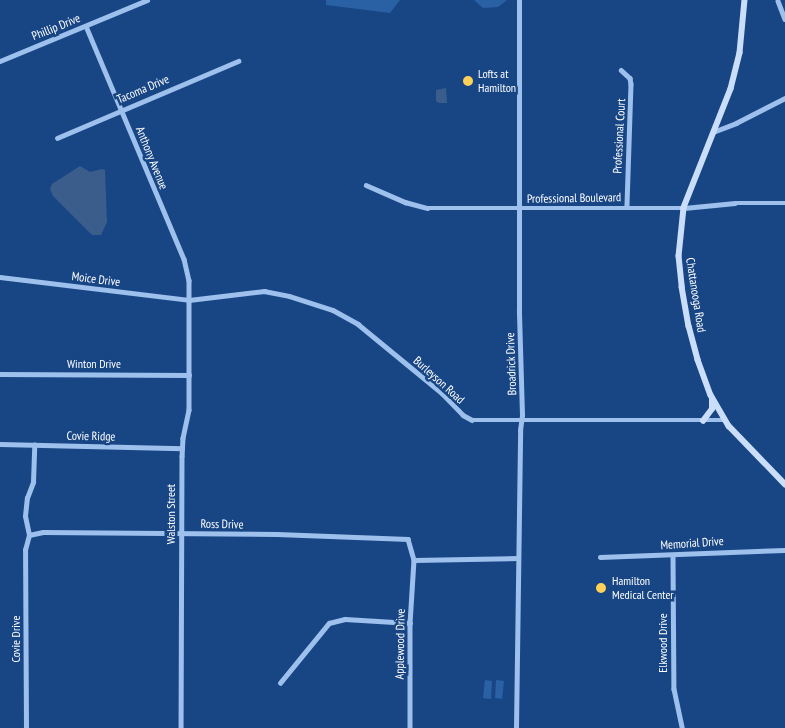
<!DOCTYPE html>
<style>
body{margin:0}
#map{position:relative;width:785px;height:728px;overflow:hidden;background:#184685;font-family:"PT Sans Narrow",sans-serif}
div>[style]{position:absolute}
.green>*{inset:0;background:#2a60a4}
.water>*{inset:0;background:#3a5d8c}
.minor>*{height:4.5px;margin:-2.25px;padding:0 2.25px;transform-origin:2.25px;border-radius:2.25px;background:#9dc0ed}
.secondary>*{height:5.5px;margin:-2.75px;padding:0 2.75px;transform-origin:2.75px;border-radius:2.75px;background:#cadef9}
.dots>*{width:14px;height:14px;translate:-50% -50%;box-sizing:border-box;border:2px solid #184685;border-radius:50%}
span{translate:-50% -50%;white-space:nowrap;text-align:center;line-height:1.15;-webkit-text-stroke:5px #184685;paint-order:stroke}
.street-label{font-size:12px;color:#fff}
.poi-label{font-size:12px;color:#fff}
.left{translate:0 -50%;text-align:left}
</style>
<div id="map">
<div class="green">
<div style="clip-path:polygon(326px 0,400px 0,390px 13px,326px 5px)"></div>
<div style="clip-path:polygon(474px 0,507px 0,498px 7px,483px 8px)"></div>
<div style="clip-path:polygon(485px 680px,492px 681px,491px 699px,483px 698px)"></div>
<div style="clip-path:polygon(496px 680px,504px 681px,502px 699px,495px 698px)"></div>
</div>
<div class="water">
<div style="clip-path:polygon(446px 88px,447px 103px,439px 103px,436px 101px,436px 90px)"></div>
<div style="clip-path:polygon(80px 166px,90px 172px,102px 169px,105px 170px,107px 222px,101px 235px,92px 235px,53px 196px,50px 189px,52px 184px)"></div>
</div>
<div class="minor">
<div style="left:778px;top:1px;width:19px;rotate:69deg"></div>
<div style="left:86px;top:26px;width:253px;rotate:67.2deg"></div>
<div style="left:184px;top:259px;width:22px;rotate:77deg"></div>
<div style="left:189px;top:280px;width:130px;rotate:90deg"></div>
<div style="left:189px;top:410px;width:29px;rotate:102deg"></div>
<div style="left:183px;top:438px;width:18px;rotate:93deg"></div>
<div style="left:182px;top:456px;width:272px;rotate:90.2deg"></div>
<div style="left:0;top:61px;width:159px;rotate:-22.5deg"></div>
<div style="left:621px;top:70px;width:12px;rotate:42deg"></div>
<div style="left:630px;top:78px;width:6px;rotate:81deg"></div>
<div style="left:631px;top:84px;width:123px;rotate:91.9deg"></div>
<div style="left:713px;top:132px;width:25px;rotate:-21deg"></div>
<div style="left:736px;top:123px;width:55px;rotate:-27deg"></div>
<div style="left:57px;top:138px;width:197px;rotate:-23deg"></div>
<div style="left:366px;top:185px;width:43px;rotate:23.6deg"></div>
<div style="left:405px;top:202px;width:23px;rotate:15deg"></div>
<div style="left:427px;top:208px;width:257px"></div>
<div style="left:684px;top:208px;width:51px;rotate:-5.6deg"></div>
<div style="left:735px;top:203px;width:50px"></div>
<div style="left:0;top:277px;width:190px;rotate:6.9deg"></div>
<div style="left:189px;top:300px;width:76px;rotate:-6.8deg"></div>
<div style="left:264px;top:291px;width:25px;rotate:11deg"></div>
<div style="left:289px;top:296px;width:46px;rotate:17.7deg"></div>
<div style="left:333px;top:310px;width:29px;rotate:29deg"></div>
<div style="left:358px;top:324px;width:109px;rotate:39.4deg"></div>
<div style="left:442px;top:393px;width:30px;rotate:46deg"></div>
<div style="left:463px;top:415px;width:10px;rotate:29deg"></div>
<div style="left:472px;top:420px;width:252px"></div>
<div style="left:0;top:374px;width:189px;rotate:0.3deg"></div>
<div style="left:0;top:444px;width:182px;rotate:1.3deg"></div>
<div style="left:29px;top:535px;width:19px;rotate:-102deg"></div>
<div style="left:25px;top:516px;width:18px;rotate:-84deg"></div>
<div style="left:27px;top:498px;width:17px;rotate:-69deg"></div>
<div style="left:33px;top:482px;width:37px;rotate:-88deg"></div>
<div style="left:673px;top:556px;width:133px;rotate:89.6deg"></div>
<div style="left:674px;top:689px;width:40px;rotate:78deg"></div>
<div style="left:600px;top:557px;width:185px;rotate:-2.2deg"></div>
<div style="left:414px;top:560px;width:104px;rotate:-1.1deg"></div>
<div style="left:280px;top:683px;width:77px;rotate:-50.8deg"></div>
<div style="left:329px;top:623px;width:16px;rotate:-14deg"></div>
<div style="left:345px;top:619px;width:65px;rotate:3.5deg"></div>
<div style="left:26px;top:728px;width:178px;rotate:-90.3deg"></div>
<div style="left:25px;top:550px;width:16px;rotate:-75deg"></div>
<div style="left:29px;top:535px;width:14px;rotate:-12deg"></div>
<div style="left:43px;top:532px;width:234px;rotate:0.5deg"></div>
<div style="left:277px;top:534px;width:131px;rotate:2.2deg"></div>
<div style="left:408px;top:539px;width:22px;rotate:74deg"></div>
<div style="left:414px;top:560px;width:63px;rotate:93.6deg"></div>
<div style="left:410px;top:623px;width:105px;rotate:90deg"></div>
<div style="left:516px;top:728px;width:298px;rotate:-89.2deg"></div>
<div style="left:520px;top:430px;width:15px;rotate:-82deg"></div>
<div style="left:522px;top:415px;width:104px;rotate:-91.7deg"></div>
<div style="left:519px;top:311px;width:311px;rotate:-90deg"></div>
</div>
<div class="secondary">
<div style="left:745px;top:0;width:53px;rotate:95.4deg"></div>
<div style="left:740px;top:53px;width:37px;rotate:104deg"></div>
<div style="left:731px;top:89px;width:128px;rotate:111.6deg"></div>
<div style="left:684px;top:208px;width:48px;rotate:95.9deg"></div>
<div style="left:679px;top:256px;width:31px;rotate:84deg"></div>
<div style="left:682px;top:287px;width:40px;rotate:80deg"></div>
<div style="left:689px;top:326px;width:35px;rotate:75deg"></div>
<div style="left:698px;top:360px;width:37px;rotate:70deg"></div>
<div style="left:711px;top:395px;width:36px;rotate:60deg"></div>
<div style="left:729px;top:426px;width:81px;rotate:46deg"></div>
<div style="left:703px;top:421px;width:15px;rotate:-53deg"></div>
<div style="left:712px;top:409px;width:10px;rotate:-90deg"></div>
</div>
<div class="dots">
<div style="left:468px;top:81px;background:#ffd159"></div>
<div style="left:601px;top:588px;background:#ffd159"></div>
</div>
<div class="street-label">
<span style="left:56px;top:27px;rotate:-22deg">Phillip Drive</span>
<span style="left:143px;top:89px;rotate:-23deg">Tacoma Drive</span>
<span style="left:619px;top:136px;rotate:-87deg">Professional Court</span>
<span style="left:152px;top:158px;rotate:68deg">Anthony Avenue</span>
<span style="left:574px;top:198px;rotate:-1deg">Professional Boulevard</span>
<span style="left:96px;top:279px;rotate:7deg">Moice Drive</span>
<span style="left:696px;top:295px;rotate:81deg">Chattanooga Road</span>
<span style="left:94px;top:364px">Winton Drive</span>
<span style="left:511px;top:364px;rotate:-92deg">Broadrick Drive</span>
<span style="left:439px;top:380px;rotate:42deg">Burleyson Road</span>
<span style="left:91px;top:436px;rotate:1deg">Covie Ridge</span>
<span style="left:171px;top:514px;rotate:-90deg">Walston Street</span>
<span style="left:222px;top:524px;rotate:1deg">Ross Drive</span>
<span style="left:692px;top:543px;rotate:-4deg">Memorial Drive</span>
<span style="left:16px;top:639px;rotate:-90deg">Covie Drive</span>
<span style="left:663px;top:643px;rotate:-90deg">Elkwood Drive</span>
<span style="left:400px;top:644px;rotate:-89deg">Applewood Drive</span>
</div>
<div class="poi-label">
<span class="left" style="left:478px;top:81px">Lofts at<br>Hamilton</span>
<span class="left" style="left:612px;top:588px">Hamilton<br>Medical Center</span>
</div>
</div>
